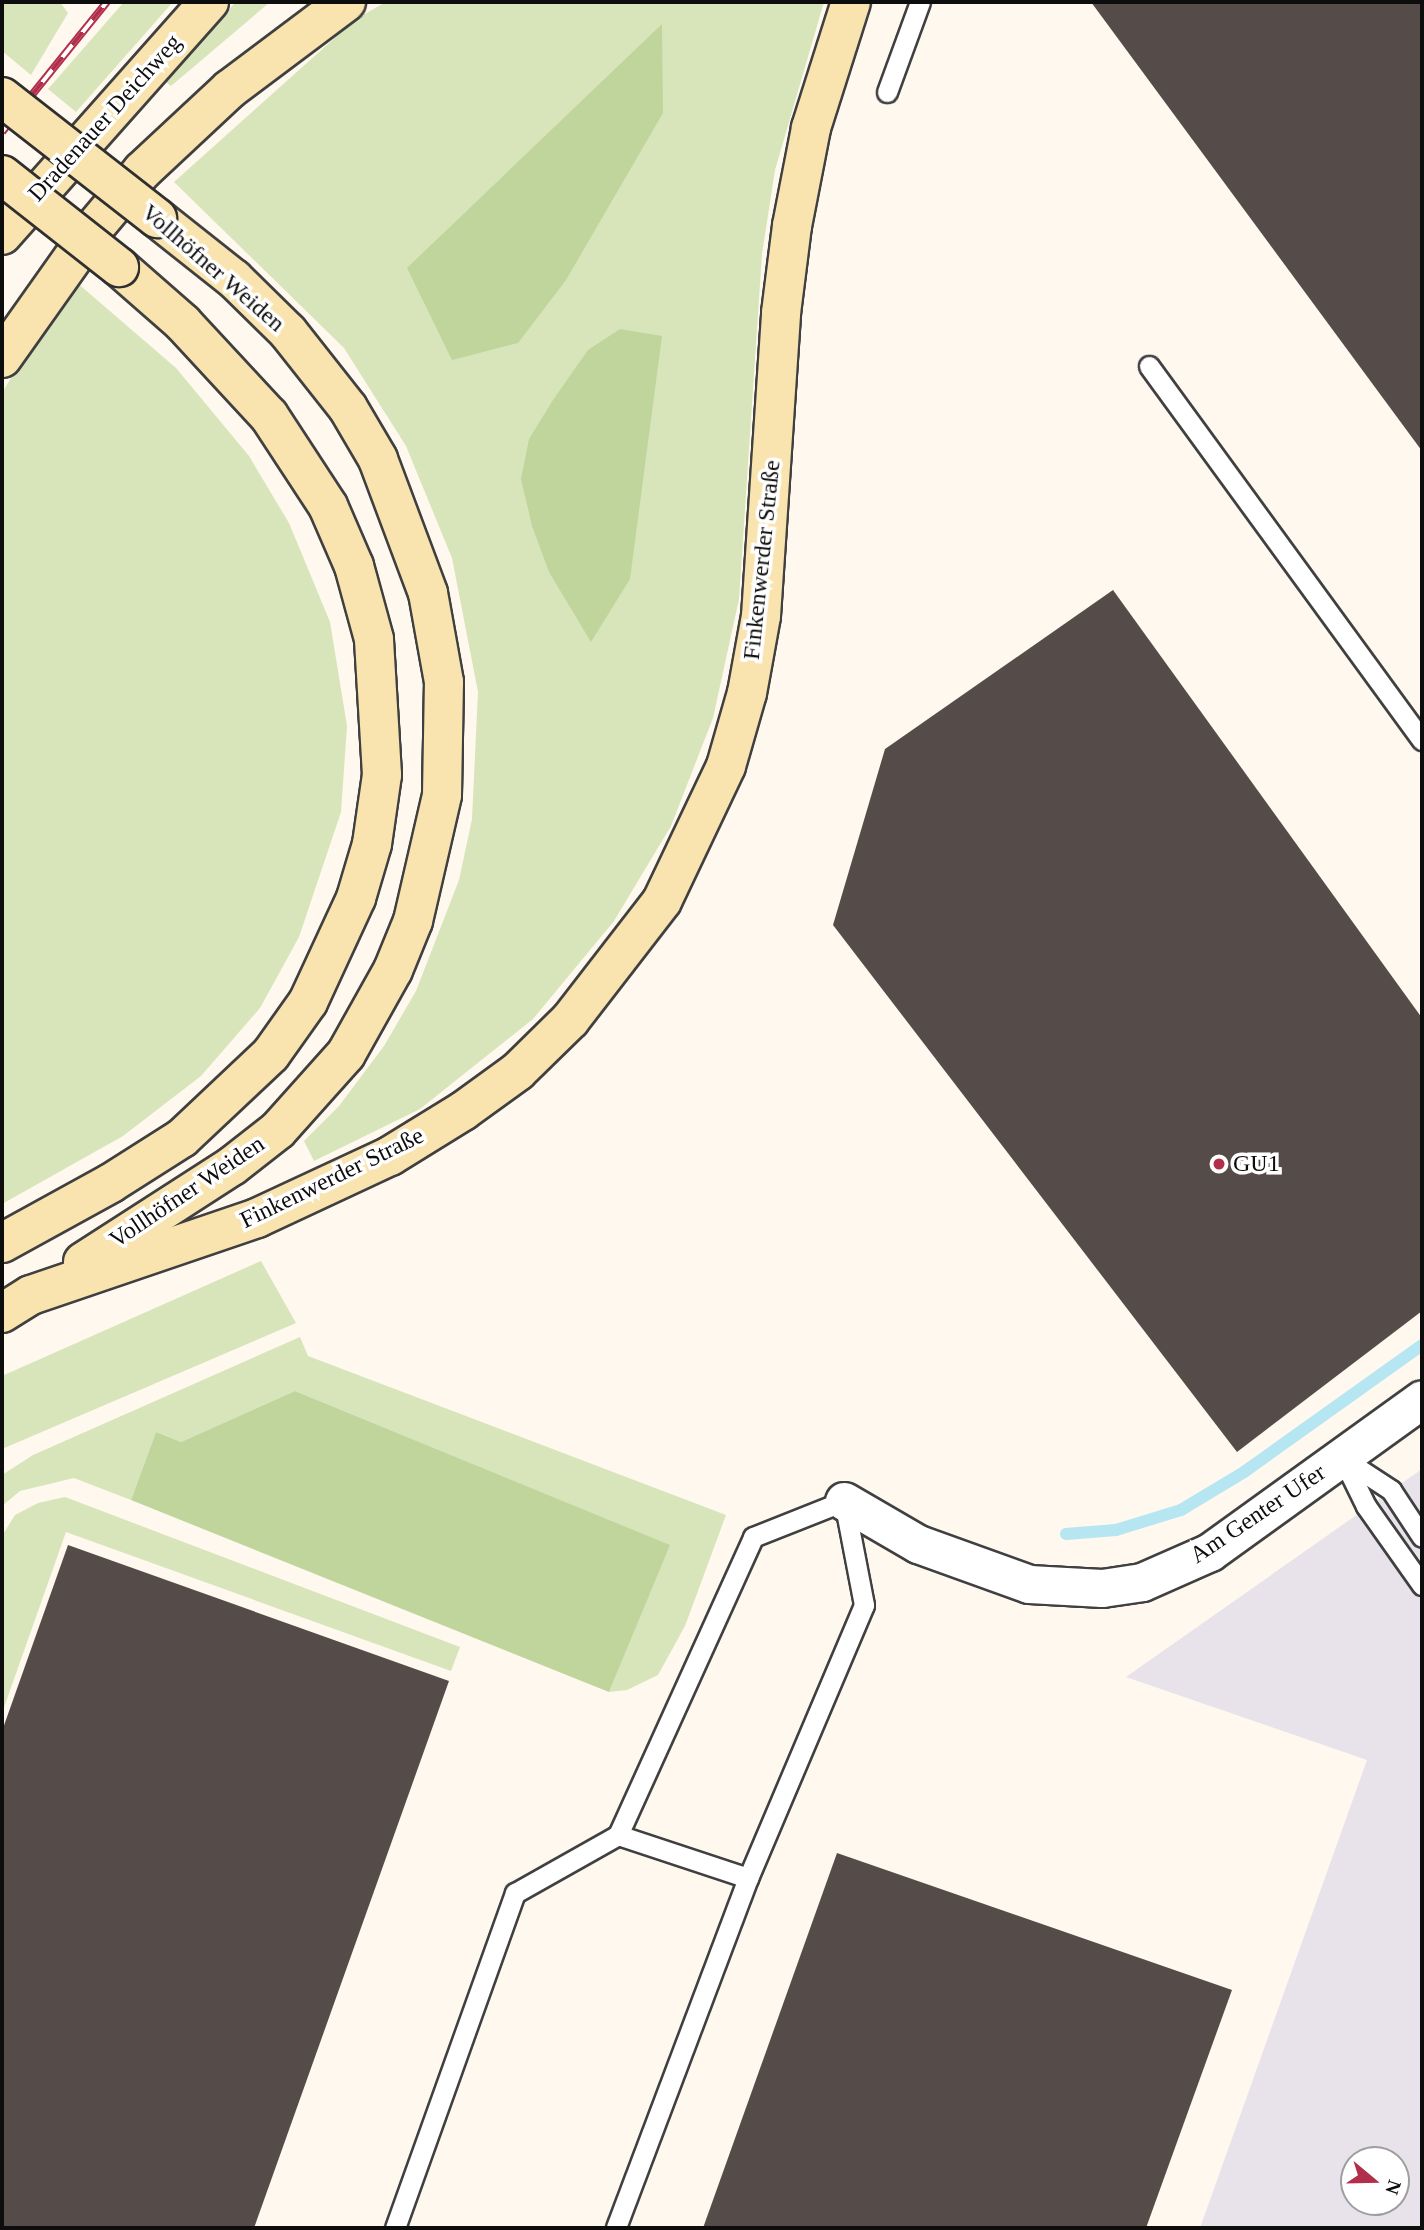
<!DOCTYPE html>
<meta charset="utf-8">
<style>
body{margin:0}
#map{position:relative;width:1424px;height:2230px;overflow:hidden;background:#fef8ee;font-family:"Times New Roman",serif}
div>[style]{position:absolute}
.industrial>*{inset:0;background:#e8e2eb}
.green>*{inset:0;background:#d8e5ba}
.forest>*{inset:0;background:#bfd59b}
.stream>*{height:12px;margin:-6px;padding:0 6px;transform-origin:6px;border-radius:6px;background:#b6e6f1}
.building>*{inset:0;background:#554c4a}
.roads{filter:drop-shadow(2px 0 #404040) drop-shadow(-2px 0 #404040) drop-shadow(0 2px #404040) drop-shadow(0 -2px #404040)}
.service>*{height:19px;margin:-9.5px;padding:0 9.5px;transform-origin:9.5px;border-radius:9.5px;background:#fff}
.minor>*{height:37px;margin:-18.5px;padding:0 18.5px;transform-origin:18.5px;border-radius:18.5px;background:#fff}
.secondary>*{height:38px;margin:-19px;padding:0 19px;transform-origin:19px;border-radius:19px;background:#f9e3ae}
.rail>*{height:8px;margin-top:-4px;transform-origin:0;background:repeating-linear-gradient(90deg,#fff 0 16px,#b22f4c 0 32px);box-sizing:border-box;border-block:2px solid #b22f4c}
.bridges{filter:drop-shadow(2px 0 #2f2f2f) drop-shadow(-2px 0 #2f2f2f) drop-shadow(0 2px #2f2f2f) drop-shadow(0 -2px #2f2f2f)}
.secondary-bridge>*{height:38px;margin:-19px;padding:0 19px;transform-origin:19px;border-radius:19px;background:#f9e3ae}
.dots>*{width:19px;height:19px;translate:-50% -50%;box-sizing:border-box;border:4px solid #fff;border-radius:50%}
span{translate:-50% -50%;white-space:nowrap;text-align:center;line-height:1.15;-webkit-text-stroke:7px #fff;paint-order:stroke}
.street-label{font-size:24px;color:#0d0d0d}
.poi-label{font-size:24px;color:#0d0d0d}
.left{translate:0 -50%;text-align:left}
.frame{position:absolute;inset:0;border:4px solid #0d0d0d;pointer-events:none}
.north{position:absolute;left:1340px;top:2146px;width:70px;height:70px;box-sizing:border-box;background:#fff;border:2px solid #9e9e9e;border-radius:50%;rotate:109deg;font-size:19px;font-weight:700;line-height:28px;text-align:center;color:#0d0d0d}
.north::after{content:'';display:block;margin:auto;width:24px;height:32px;background:#b22f4c;clip-path:polygon(50% 0,100% 100%,50% 72%,0 100%)}
</style>
<div id="map">
<div class="industrial">
<div style="clip-path:polygon(evenodd,1422px 1469px,1422px 2228px,1200px 2228px,1367px 1760px,1126px 1677px,1422px 1469px,1354px 2160px,1396px 2160px,1396px 2202px,1354px 2202px,1354px 2160px)"></div>
</div>
<div class="green">
<div style="clip-path:polygon(2px 2px,60px 2px,68px 13px,31px 75px,2px 51px)"></div>
<div style="clip-path:polygon(124px 2px,173px 2px,76px 112px,48px 89px)"></div>
<div style="clip-path:polygon(236px 2px,270px 2px,171px 86px,162px 79px)"></div>
<div style="clip-path:polygon(386px 2px,824px 2px,775px 170px,762px 254px,739px 599px,713px 718px,671px 826px,614px 921px,533px 1019px,420px 1109px,314px 1161px,304px 1141px,339px 1106px,384px 1046px,416px 991px,459px 880px,472px 819px,478px 692px,452px 558px,406px 446px,344px 348px,174px 182px,356px 19px)"></div>
<div style="clip-path:polygon(75px 281px,176px 368px,249px 456px,289px 523px,330px 622px,347px 726px,341px 812px,299px 937px,260px 1008px,201px 1076px,123px 1136px,2px 1204px,2px 393px,44px 322px)"></div>
<div style="clip-path:polygon(261px 1261px,296px 1323px,2px 1449px,2px 1376px)"></div>
<div style="clip-path:polygon(300px 1337px,308px 1356px,726px 1515px,685px 1626px,658px 1675px,627px 1690px,609px 1692px,669px 1545px,295px 1391px,181px 1442px,156px 1432px,131px 1500px,74px 1478px,20px 1491px,2px 1506px,2px 1475px,33px 1455px)"></div>
<div style="clip-path:polygon(65px 1497px,460px 1647px,451px 1671px,66px 1532px,2px 1713px,2px 1536px,15px 1515px,38px 1503px)"></div>
</div>
<div class="forest">
<div style="clip-path:polygon(662px 24px,663px 113px,566px 280px,518px 343px,452px 360px,407px 268px)"></div>
<div style="clip-path:polygon(620px 329px,662px 336px,630px 579px,591px 642px,549px 572px,532px 526px,521px 479px,529px 439px,553px 400px,588px 350px)"></div>
<div style="clip-path:polygon(295px 1391px,670px 1545px,609px 1692px,131px 1500px,156px 1432px,181px 1442px)"></div>
</div>
<div class="stream">
<div style="left:1066px;top:1534px;width:50px;rotate:-4.6deg"></div>
<div style="left:1116px;top:1530px;width:68px;rotate:-17.1deg"></div>
<div style="left:1181px;top:1510px;width:74px;rotate:-31.1deg"></div>
<div style="left:1244px;top:1472px;width:219px;rotate:-35.5deg"></div>
</div>
<div class="building">
<div style="clip-path:polygon(1091px 2px,1422px 2px,1422px 451px)"></div>
<div style="clip-path:polygon(1113px 590px,1422px 1018px,1422px 1311px,1237px 1452px,833px 925px,885px 749px)"></div>
<div style="clip-path:polygon(68px 1545px,449px 1681px,254px 2228px,2px 2228px,2px 1731px)"></div>
<div style="clip-path:polygon(837px 1853px,1232px 1990px,1146px 2228px,703px 2228px)"></div>
</div>
<div class="roads">
<div class="service">
<div style="left:887px;top:92px;width:96px;rotate:-69.9deg"></div>
<div style="left:1149px;top:366px;width:463px;rotate:53.9deg"></div>
<div style="left:1342px;top:1457px;width:55px;rotate:63.9deg"></div>
<div style="left:1366px;top:1506px;width:97px;rotate:54.7deg"></div>
<div style="left:1342px;top:1458px;width:59px;rotate:33.1deg"></div>
<div style="left:1391px;top:1490px;width:56px;rotate:56.6deg"></div>
<div style="left:618px;top:1835px;width:137px;rotate:18.3deg"></div>
<div style="left:395px;top:2228px;width:356px;rotate:-70.3deg"></div>
<div style="left:515px;top:1893px;width:118px;rotate:-29.4deg"></div>
<div style="left:618px;top:1835px;width:327px;rotate:-65.6deg"></div>
<div style="left:753px;top:1537px;width:98px;rotate:-21.6deg"></div>
<div style="left:844px;top:1501px;width:106px;rotate:79.1deg"></div>
<div style="left:864px;top:1605px;width:297px;rotate:113deg"></div>
<div style="left:748px;top:1878px;width:374px;rotate:110.7deg"></div>
</div>
<div class="minor">
<div style="left:844px;top:1501px;width:86px;rotate:30.2deg"></div>
<div style="left:918px;top:1544px;width:118px;rotate:19.8deg"></div>
<div style="left:1029px;top:1584px;width:73px;rotate:3.1deg"></div>
<div style="left:1102px;top:1588px;width:40px;rotate:-8.5deg"></div>
<div style="left:1142px;top:1582px;width:74px;rotate:-23.8deg"></div>
<div style="left:1210px;top:1552px;width:261px;rotate:-35.8deg"></div>
</div>
<div class="secondary">
<div style="left:2px;top:235px;width:312px;rotate:-48.4deg"></div>
<div style="left:2px;top:358px;width:159px;rotate:-54.7deg"></div>
<div style="left:94px;top:228px;width:75px;rotate:-49.9deg"></div>
<div style="left:142px;top:171px;width:120px;rotate:-43deg"></div>
<div style="left:230px;top:89px;width:145px;rotate:-36.9deg"></div>
<div style="left:2px;top:1243px;width:124px;rotate:-28.8deg"></div>
<div style="left:111px;top:1183px;width:84px;rotate:-32.4deg"></div>
<div style="left:182px;top:1138px;width:122px;rotate:-43.3deg"></div>
<div style="left:271px;top:1054px;width:64px;rotate:-54.6deg"></div>
<div style="left:308px;top:1002px;width:115px;rotate:-65.2deg"></div>
<div style="left:356px;top:898px;width:56px;rotate:-73.5deg"></div>
<div style="left:372px;top:844px;width:70px;rotate:-81.8deg"></div>
<div style="left:382px;top:775px;width:136px;rotate:-93.4deg"></div>
<div style="left:374px;top:639px;width:76px;rotate:-105.3deg"></div>
<div style="left:354px;top:566px;width:65px;rotate:-113.4deg"></div>
<div style="left:328px;top:506px;width:108px;rotate:-123.2deg"></div>
<div style="left:269px;top:416px;width:127px;rotate:-132.8deg"></div>
<div style="left:183px;top:323px;width:85px;rotate:-138.8deg"></div>
<div style="left:83px;top:1262px;width:177px;rotate:-32.8deg"></div>
<div style="left:232px;top:1166px;width:58px;rotate:-38deg"></div>
<div style="left:278px;top:1130px;width:102px;rotate:-48.2deg"></div>
<div style="left:346px;top:1054px;width:96px;rotate:-60.8deg"></div>
<div style="left:393px;top:970px;width:53px;rotate:-67.8deg"></div>
<div style="left:413px;top:921px;width:129px;rotate:-77deg"></div>
<div style="left:442px;top:795px;width:113px;rotate:-89deg"></div>
<div style="left:444px;top:682px;width:90px;rotate:-100.2deg"></div>
<div style="left:428px;top:593px;width:143px;rotate:-110.5deg"></div>
<div style="left:378px;top:459px;width:59px;rotate:-120.5deg"></div>
<div style="left:348px;top:408px;width:97px;rotate:-128.3deg"></div>
<div style="left:288px;top:332px;width:76px;rotate:-135.5deg"></div>
<div style="left:234px;top:279px;width:98px;rotate:-141.6deg"></div>
<div style="left:2px;top:1313px;width:34px;rotate:-32deg"></div>
<div style="left:31px;top:1295px;width:239px;rotate:-18.8deg"></div>
<div style="left:257px;top:1218px;width:147px;rotate:-25deg"></div>
<div style="left:390px;top:1156px;width:86px;rotate:-31.7deg"></div>
<div style="left:463px;top:1111px;width:68px;rotate:-36deg"></div>
<div style="left:518px;top:1071px;width:73px;rotate:-44.4deg"></div>
<div style="left:570px;top:1020px;width:150px;rotate:-52.3deg"></div>
<div style="left:662px;top:901px;width:149px;rotate:-64.6deg"></div>
<div style="left:726px;top:766px;width:76px;rotate:-74deg"></div>
<div style="left:747px;top:693px;width:78px;rotate:-79.7deg"></div>
<div style="left:761px;top:616px;width:304px;rotate:-86.2deg"></div>
<div style="left:781px;top:313px;width:88px;rotate:-82.8deg"></div>
<div style="left:792px;top:226px;width:100px;rotate:-79deg"></div>
<div style="left:811px;top:128px;width:132px;rotate:-72.4deg"></div>
</div>
</div>
<div class="rail">
<div style="left:2px;top:132px;width:167px;rotate:-51.1deg"></div>
</div>
<div class="bridges">
<div class="secondary-bridge">
<div style="left:2px;top:97px;width:197px;rotate:38deg"></div>
<div style="left:2px;top:175px;width:149px;rotate:38.2deg"></div>
</div>
</div>
<div class="dots">
<div style="left:1219px;top:1164px;background:#b22f4c"></div>
</div>
<div class="street-label">
<span style="left:105px;top:118px;rotate:-48deg">Dradenauer Deichweg</span>
<span style="left:213px;top:268px;rotate:41deg">Vollhöfner Weiden</span>
<span style="left:762px;top:560px;rotate:-84deg">Finkenwerder Straße</span>
<span style="left:332px;top:1178px;rotate:-26deg">Finkenwerder Straße</span>
<span style="left:187px;top:1192px;rotate:-34deg">Vollhöfner Weiden</span>
<span style="left:1258px;top:1514px;rotate:-34deg">Am Genter Ufer</span>
</div>
<div class="poi-label">
<span class="left" style="left:1233px;top:1164px">GU1</span>
</div>
<div class="frame"></div>
<div class="north">N</div>
</div>
